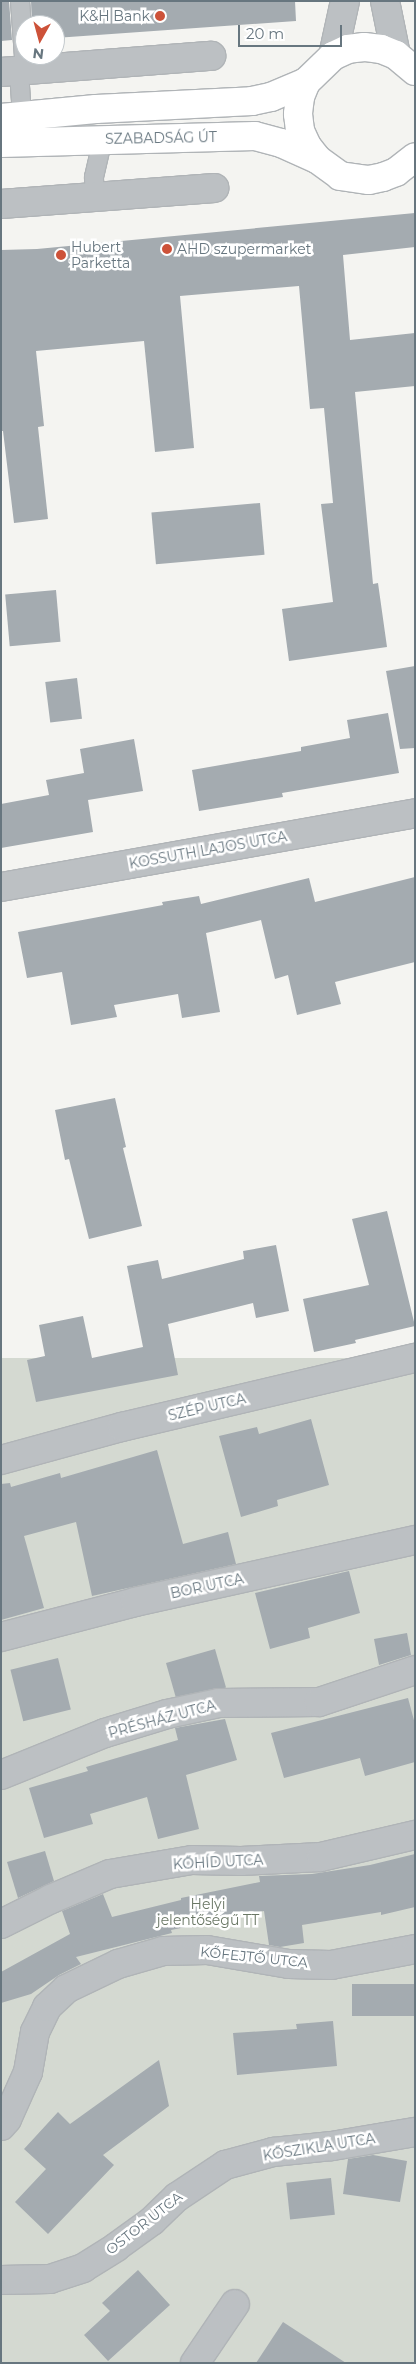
<!DOCTYPE html>
<meta charset="utf-8">
<style>
body{margin:0}
#map{position:relative;width:416px;height:2364px;overflow:hidden;background:#f4f4f1;font-family:Montserrat,sans-serif}
div>[style]{position:absolute}
.green>*{inset:0;background:#d4d9d1;transform-origin:0 0}
.building>*{inset:0;background:#a4abb0;transform-origin:0 0}
.roads{filter:drop-shadow(1px 0 #b0b4b7) drop-shadow(-1px 0 #b0b4b7) drop-shadow(0 1px #b0b4b7) drop-shadow(0 -1px #b0b4b7)}
.service>*{height:18px;margin:-9px;padding:0 9px;transform-origin:9px;border-radius:9px;background:#bcc0c3}
.minor>*{height:28px;margin:-14px;padding:0 14px;transform-origin:14px;border-radius:14px;background:#bcc0c3}
.tertiary>*{height:28px;margin:-14px;padding:0 14px;transform-origin:14px;border-radius:14px;background:#bcc0c3}
.primary>*{height:28px;margin:-14px;padding:0 14px;transform-origin:14px;border-radius:14px;background:#fff}
.dots>*{width:14px;height:14px;translate:-50% -50%;box-sizing:border-box;border:2px solid #fff;border-radius:50%}
span{translate:-50% -50%;white-space:nowrap;text-align:center;line-height:1.15;-webkit-text-stroke:5px #fff;paint-order:stroke}
.poi-label{font-size:14px;color:#67767f}
.right{translate:-100% -50%;text-align:right}
.left{translate:0 -50%;text-align:left}
.street-label{font-size:14px;color:#67767f}
.park-label{font-size:14px;color:#6a7765}
.frame{position:absolute;inset:0;border:2px solid #67767f;pointer-events:none}
.north{position:absolute;left:15px;top:15px;width:50px;height:50px;box-sizing:border-box;background:#fff;border:1px solid #c2c8cc;border-radius:50%;rotate:187deg;font-size:14px;font-weight:700;line-height:20px;text-align:center;color:#67767f}
.north::after{content:'';display:block;margin:auto;width:18px;height:22px;background:#cd5239;clip-path:polygon(50% 0,100% 100%,50% 72%,0 100%)}
.scale{position:absolute;left:238px;top:25px;width:104px;height:22px;box-sizing:border-box;border:2px solid #67767f;border-top:0;padding-left:6px;font-size:15px;line-height:18px;white-space:nowrap;color:#67767f;-webkit-text-stroke:4px #fff;paint-order:stroke}
</style>
<div id="map">
<div class="green">
<div style="left:415px;top:1358px;width:1005px;height:426px;rotate:90deg"></div>
</div>
<div class="building">
<div style="clip-path:polygon(1px 1px,9px 1px,12px 40px,1px 41px)"></div>
<div style="clip-path:polygon(31px 1px,295px 1px,296px 21px,55px 38px,55px 25px,32px 25px)"></div>
<div style="clip-path:polygon(415px 213px,415px 247px,343px 255px,350px 340px,415px 333px,415px 386px,355px 392px,373px 584px,378px 583px,387px 647px,289px 661px,282px 609px,333px 602px,321px 504px,333px 503px,324px 408px,310px 409px,299px 286px,180px 296px,194px 448px,155px 452px,144px 341px,36px 351px,44px 426px,38px 427px,48px 519px,14px 523px,3px 431px,1px 431px,1px 250px,37px 249px)"></div>
<div style="left:260px;top:503px;width:52px;height:109px;rotate:85deg"></div>
<div style="left:56px;top:590px;width:52px;height:51px;rotate:85deg"></div>
<div style="clip-path:polygon(415px 666px,415px 748px,400px 749px,386px 671px)"></div>
<div style="left:77px;top:678px;width:41px;height:32px;rotate:83deg"></div>
<div style="clip-path:polygon(388px 713px,399px 773px,282px 793px,283px 797px,199px 811px,192px 770px,301px 751px,301px 747px,350px 738px,347px 720px)"></div>
<div style="clip-path:polygon(134px 739px,143px 791px,88px 800px,93px 832px,1px 848px,1px 804px,49px 795px,46px 780px,84px 773px,80px 749px)"></div>
<div style="clip-path:polygon(415px 877px,415px 962px,335px 982px,341px 1004px,297px 1015px,288px 975px,275px 979px,261px 920px,206px 933px,220px 1012px,182px 1018px,178px 994px,114px 1005px,117px 1017px,71px 1025px,62px 972px,27px 978px,18px 932px,163px 905px,162px 902px,199px 896px,201px 904px,309px 878px,315px 902px)"></div>
<div style="clip-path:polygon(115px 1098px,126px 1147px,123px 1148px,142px 1226px,89px 1239px,69px 1159px,65px 1160px,55px 1110px)"></div>
<div style="clip-path:polygon(387px 1211px,415px 1326px,355px 1340px,356px 1343px,314px 1352px,303px 1299px,369px 1285px,352px 1219px)"></div>
<div style="clip-path:polygon(276px 1245px,289px 1311px,256px 1318px,253px 1303px,168px 1324px,178px 1375px,36px 1402px,27px 1360px,45px 1356px,39px 1325px,83px 1316px,92px 1358px,143px 1347px,127px 1266px,158px 1260px,162px 1279px,244px 1259px,243px 1251px)"></div>
<div style="clip-path:polygon(311px 1419px,329px 1485px,277px 1500px,278px 1506px,241px 1517px,219px 1436px,257px 1427px,259px 1434px)"></div>
<div style="clip-path:polygon(157px 1450px,183px 1544px,228px 1532px,236px 1564px,92px 1596px,76px 1522px,24px 1536px,44px 1608px,1px 1620px,1px 1484px,10px 1483px,11px 1487px,60px 1473px,61px 1478px)"></div>
<div style="clip-path:polygon(349px 1571px,360px 1613px,308px 1628px,310px 1638px,270px 1649px,255px 1593px)"></div>
<div style="clip-path:polygon(407px 1633px,411px 1655px,379px 1665px,374px 1639px)"></div>
<div style="left:215px;top:1649px;width:40px;height:51px;rotate:74deg"></div>
<div style="left:58px;top:1658px;width:53px;height:49px;rotate:76deg"></div>
<div style="clip-path:polygon(408px 1698px,415px 1724px,415px 1762px,365px 1776px,360px 1758px,284px 1778px,271px 1733px)"></div>
<div style="clip-path:polygon(225px 1719px,237px 1760px,186px 1775px,199px 1829px,158px 1839px,147px 1797px,90px 1814px,93px 1824px,44px 1838px,29px 1788px,88px 1771px,86px 1767px,178px 1740px,175px 1728px)"></div>
<div style="clip-path:polygon(45px 1851px,54px 1881px,18px 1898px,7px 1862px)"></div>
<div style="clip-path:polygon(415px 1854px,415px 1907px,381px 1915px,381px 1912px,302px 1925px,304px 1943px,280px 1947px,269px 1945px,264px 1911px,171px 1930px,172px 1933px,76px 1957px,81px 1964px,59px 1975px,31px 1994px,1px 2003px,1px 1972px,70px 1934px,62px 1911px,103px 1894px,112px 1917px,181px 1900px,181px 1898px,260px 1882px,259px 1876px,312px 1874px,370px 1865px)"></div>
<div style="left:415px;top:1984px;width:32px;height:63px;rotate:90deg"></div>
<div style="clip-path:polygon(333px 2021px,337px 2066px,237px 2075px,233px 2033px,297px 2029px,296px 2024px)"></div>
<div style="clip-path:polygon(159px 2060px,169px 2106px,103px 2155px,114px 2165px,48px 2234px,15px 2202px,46px 2169px,24px 2149px,58px 2112px,70px 2124px)"></div>
<div style="clip-path:polygon(373px 2155px,407px 2161px,400px 2202px,343px 2194px,348px 2159px)"></div>
<div style="left:331px;top:2178px;width:37px;height:45px;rotate:84deg"></div>
<div style="clip-path:polygon(138px 2270px,170px 2305px,108px 2361px,84px 2335px,110px 2311px,102px 2303px)"></div>
<div style="clip-path:polygon(283px 2322px,346px 2363px,256px 2363px)"></div>
</div>
<div class="roads">
<div class="service">
<div style="left:20px;top:1px;width:69px;rotate:85.9deg"></div>
<div style="left:19px;top:71px;width:45px;rotate:86.2deg"></div>
<div style="left:95px;top:198px;width:21px;rotate:-93deg"></div>
<div style="left:94px;top:177px;width:39px;rotate:-77deg"></div>
</div>
<div class="minor">
<div style="left:1px;top:72px;width:211px;rotate:-4.4deg"></div>
<div style="left:1px;top:204px;width:214px;rotate:-4.3deg"></div>
<div style="left:1px;top:887px;width:421px;rotate:-10.1deg"></div>
<div style="left:1px;top:1460px;width:125px;rotate:-15.3deg"></div>
<div style="left:122px;top:1427px;width:301px;rotate:-13.3deg"></div>
<div style="left:1px;top:1637px;width:138px;rotate:-14.6deg"></div>
<div style="left:135px;top:1602px;width:287px;rotate:-12.5deg"></div>
<div style="left:1px;top:1775px;width:112px;rotate:-22deg"></div>
<div style="left:105px;top:1733px;width:65px;rotate:-17deg"></div>
<div style="left:167px;top:1714px;width:53px;rotate:-11.9deg"></div>
<div style="left:219px;top:1703px;width:100px;rotate:-0.6deg"></div>
<div style="left:319px;top:1702px;width:101px;rotate:-18.4deg"></div>
<div style="left:1px;top:1924px;width:56px;rotate:-26.6deg"></div>
<div style="left:51px;top:1899px;width:64px;rotate:-23deg"></div>
<div style="left:110px;top:1874px;width:83px;rotate:-9.7deg"></div>
<div style="left:192px;top:1860px;width:49px;rotate:1.2deg"></div>
<div style="left:241px;top:1861px;width:80px;rotate:-2.9deg"></div>
<div style="left:321px;top:1857px;width:97px;rotate:-13.2deg"></div>
<div style="left:1px;top:2126px;width:9px;rotate:-49deg"></div>
<div style="left:7px;top:2119px;width:51px;rotate:-65.9deg"></div>
<div style="left:28px;top:2072px;width:41px;rotate:-80.1deg"></div>
<div style="left:35px;top:2032px;width:28px;rotate:-64deg"></div>
<div style="left:47px;top:2007px;width:26px;rotate:-43deg"></div>
<div style="left:66px;top:1989px;width:58px;rotate:-25.7deg"></div>
<div style="left:118px;top:1964px;width:47px;rotate:-16.1deg"></div>
<div style="left:163px;top:1951px;width:44px;rotate:-1.3deg"></div>
<div style="left:207px;top:1950px;width:83px;rotate:9.7deg"></div>
<div style="left:289px;top:1964px;width:42px;rotate:1.4deg"></div>
<div style="left:331px;top:1965px;width:86px;rotate:-10.8deg"></div>
<div style="left:1px;top:2280px;width:49px;rotate:-1.2deg"></div>
<div style="left:50px;top:2279px;width:35px;rotate:-18deg"></div>
<div style="left:83px;top:2268px;width:39px;rotate:-32deg"></div>
<div style="left:116px;top:2247px;width:44px;rotate:-35.8deg"></div>
<div style="left:152px;top:2221px;width:35px;rotate:-44deg"></div>
<div style="left:177px;top:2197px;width:58px;rotate:-33.7deg"></div>
<div style="left:225px;top:2165px;width:50px;rotate:-15.2deg"></div>
<div style="left:273px;top:2152px;width:59px;rotate:-5.8deg"></div>
<div style="left:332px;top:2146px;width:84px;rotate:-9.6deg"></div>
<div style="left:195px;top:2363px;width:71px;rotate:-55.9deg"></div>
</div>
<div class="tertiary">
<div style="left:385px;top:1px;width:55px;rotate:78.5deg"></div>
<div style="left:333px;top:56px;width:56px;rotate:-77.7deg"></div>
</div>
<div class="primary">
<div style="left:415px;top:71px;width:25px;rotate:-140deg"></div>
<div style="left:396px;top:55px;width:16px;rotate:-158deg"></div>
<div style="left:381px;top:49px;width:17px;rotate:-173deg"></div>
<div style="left:364px;top:47px;width:16px;rotate:173deg"></div>
<div style="left:348px;top:49px;width:17px;rotate:155deg"></div>
<div style="left:333px;top:56px;width:37px;rotate:136deg"></div>
<div style="left:306px;top:82px;width:16px;rotate:112deg"></div>
<div style="left:300px;top:97px;width:17px;rotate:97deg"></div>
<div style="left:298px;top:114px;width:17px;rotate:83deg"></div>
<div style="left:300px;top:131px;width:17px;rotate:65deg"></div>
<div style="left:307px;top:146px;width:16px;rotate:52deg"></div>
<div style="left:317px;top:159px;width:29px;rotate:36deg"></div>
<div style="left:340px;top:176px;width:29px;rotate:8deg"></div>
<div style="left:369px;top:180px;width:14px;rotate:-12deg"></div>
<div style="left:383px;top:177px;width:14px;rotate:-21deg"></div>
<div style="left:396px;top:172px;width:24px;rotate:-38deg"></div>
<div style="left:1px;top:118px;width:95px;rotate:-5.4deg"></div>
<div style="left:96px;top:109px;width:156px;rotate:-2.9deg"></div>
<div style="left:252px;top:101px;width:19px;rotate:-12deg"></div>
<div style="left:271px;top:97px;width:38px;rotate:-23deg"></div>
<div style="left:1px;top:143px;width:254px;rotate:-1.6deg"></div>
<div style="left:255px;top:136px;width:27px;rotate:15deg"></div>
<div style="left:281px;top:143px;width:39px;rotate:24deg"></div>
</div>
</div>
<div class="dots">
<div style="left:160px;top:16px;background:#cd5239"></div>
<div style="left:167px;top:249px;background:#cd5239"></div>
<div style="left:61px;top:255px;background:#cd5239"></div>
</div>
<div class="poi-label">
<span class="right" style="left:150px;top:16px">K&amp;H Bank</span>
<span class="left" style="left:71px;top:255px">Hubert<br>Parketta</span>
<span class="left" style="left:177px;top:249px">AHD szupermarket</span>
</div>
<div class="street-label">
<span style="left:161px;top:138px;rotate:-1deg">SZABADSÁG ÚT</span>
<span style="left:208px;top:850px;rotate:-10deg">KOSSUTH LAJOS UTCA</span>
<span style="left:207px;top:1407px;rotate:-13deg">SZÉP UTCA</span>
<span style="left:207px;top:1586px;rotate:-12deg">BOR UTCA</span>
<span style="left:162px;top:1719px;rotate:-15deg">PRÉSHÁZ UTCA</span>
<span style="left:218px;top:1862px;rotate:-3deg">KŐHÍD UTCA</span>
<span style="left:254px;top:1957px;rotate:6deg">KŐFEJTŐ UTCA</span>
<span style="left:319px;top:2147px;rotate:-9deg">KŐSZIKLA UTCA</span>
<span style="left:144px;top:2223px;rotate:-38deg">OSTOR UTCA</span>
</div>
<div class="park-label">
<span style="left:208px;top:1912px">Helyi<br>jelentőségű TT</span>
</div>
<div class="frame"></div>
<div class="north">N</div>
<div class="scale">20 m</div>
</div>
